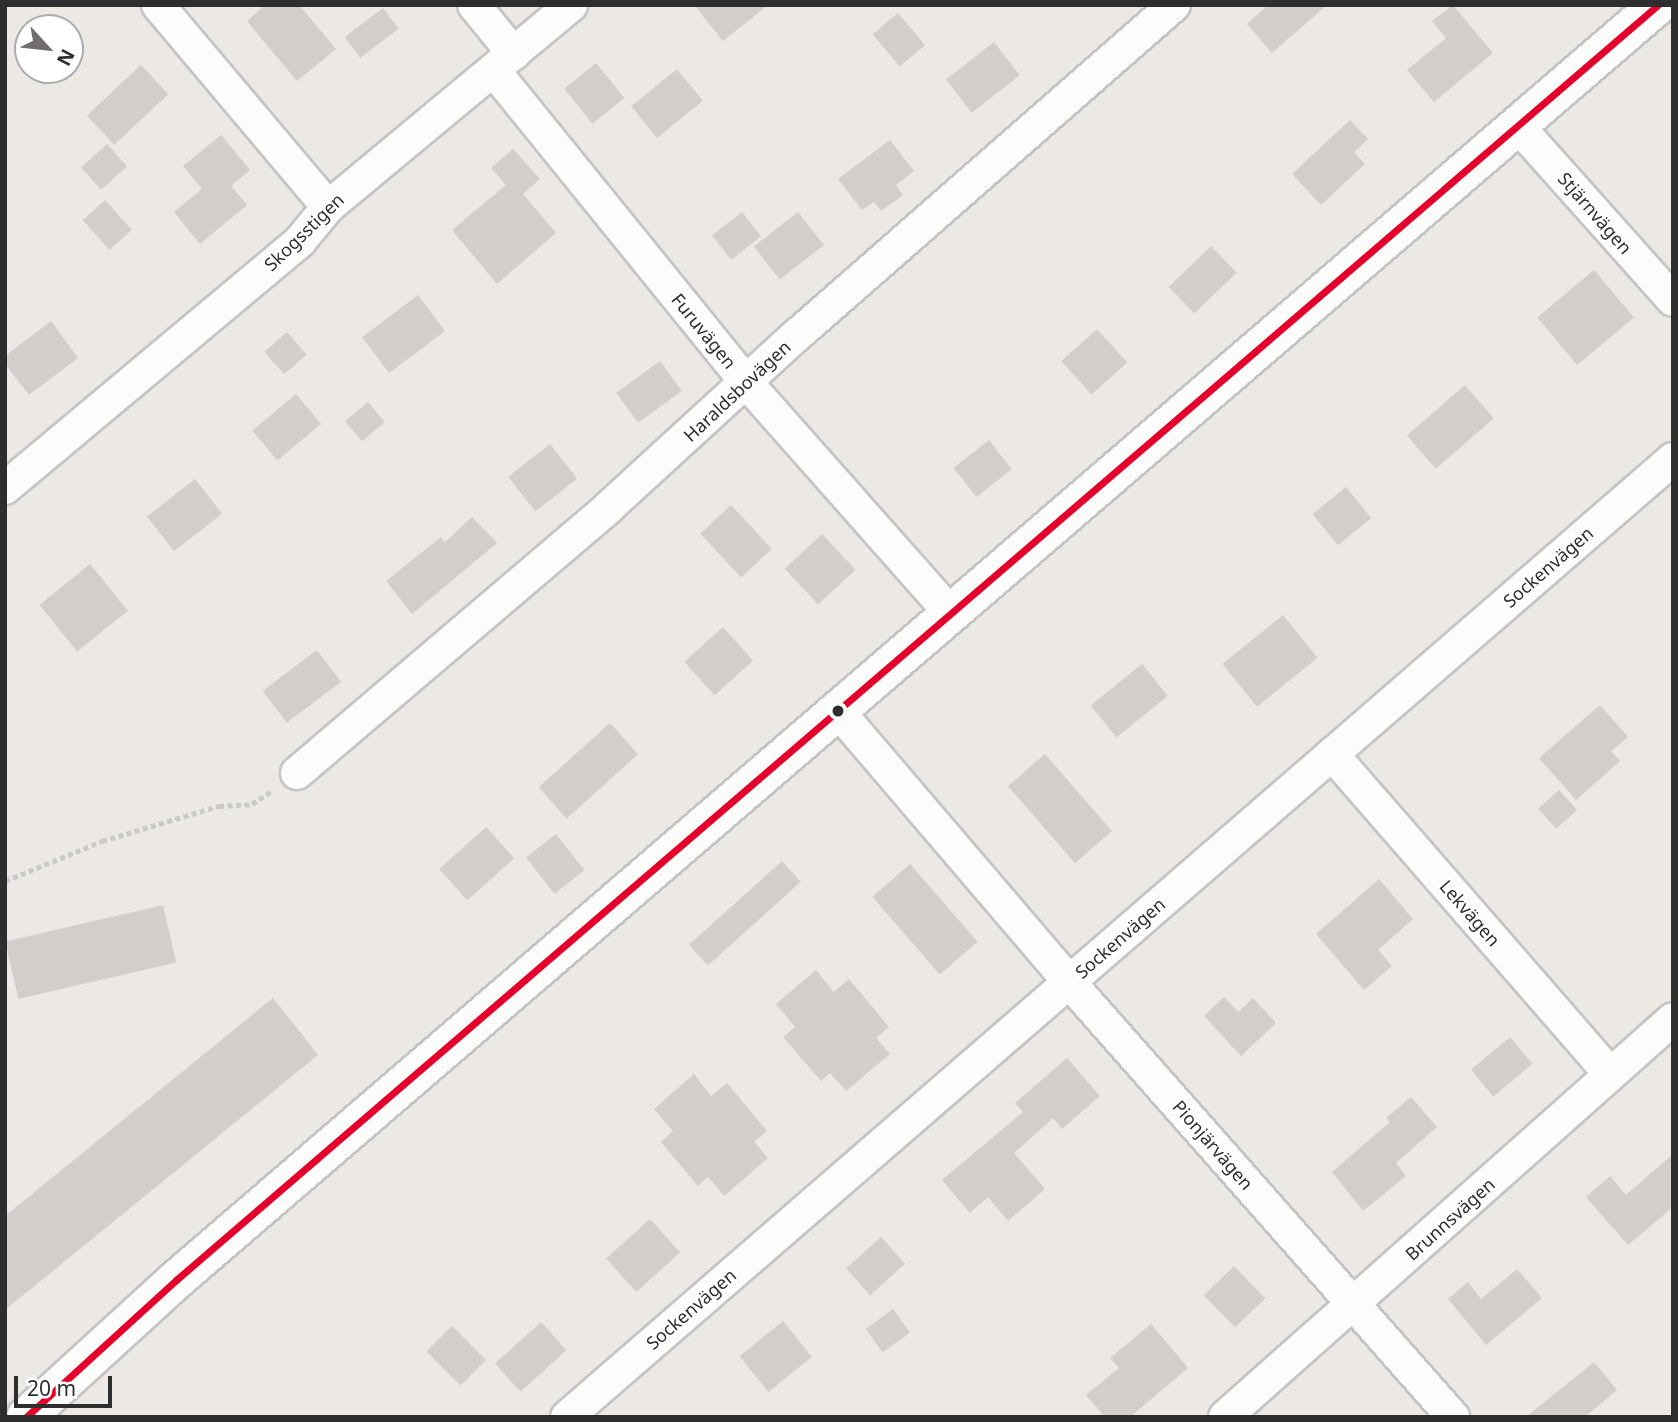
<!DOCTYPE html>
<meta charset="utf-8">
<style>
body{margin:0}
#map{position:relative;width:1678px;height:1422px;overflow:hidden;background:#ece8e4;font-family:"Noto Sans",sans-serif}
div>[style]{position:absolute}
.building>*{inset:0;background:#d1cecb;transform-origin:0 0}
.path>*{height:4.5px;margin-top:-2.25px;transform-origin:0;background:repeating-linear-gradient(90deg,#c9c9c8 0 5px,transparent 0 8.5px)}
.roads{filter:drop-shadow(2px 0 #c5c4c5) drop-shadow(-2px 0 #c5c4c5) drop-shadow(0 2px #c5c4c5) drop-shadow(0 -2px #c5c4c5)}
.minor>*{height:32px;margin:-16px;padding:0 16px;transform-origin:16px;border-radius:16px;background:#fcfcfb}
.tertiary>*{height:38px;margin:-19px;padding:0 19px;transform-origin:19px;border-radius:19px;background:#fcfcfb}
.bus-1>*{height:7px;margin:-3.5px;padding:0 3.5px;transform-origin:3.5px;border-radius:3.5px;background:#e4002b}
.dots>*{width:19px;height:19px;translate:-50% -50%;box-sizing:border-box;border:4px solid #fff;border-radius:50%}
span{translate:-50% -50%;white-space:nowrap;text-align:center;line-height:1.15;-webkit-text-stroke:5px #fff;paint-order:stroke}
.street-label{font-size:18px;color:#2e2e2e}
.frame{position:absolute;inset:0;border:7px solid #2e2e2e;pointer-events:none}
.north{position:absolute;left:14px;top:14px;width:70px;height:70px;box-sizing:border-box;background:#fff;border:2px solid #ababab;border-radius:50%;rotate:117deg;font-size:19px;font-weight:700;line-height:28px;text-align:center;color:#2e2e2e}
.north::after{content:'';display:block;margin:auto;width:24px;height:32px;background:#706f6e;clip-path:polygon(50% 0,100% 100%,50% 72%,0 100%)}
.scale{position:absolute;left:14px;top:1376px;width:98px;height:32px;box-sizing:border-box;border:4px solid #2e2e2e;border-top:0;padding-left:9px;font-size:21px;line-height:24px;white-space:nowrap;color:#2e2e2e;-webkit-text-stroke:5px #fff;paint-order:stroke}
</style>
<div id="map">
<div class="building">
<div style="clip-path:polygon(265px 5px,299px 5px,336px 49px,297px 81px,247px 21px)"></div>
<div style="clip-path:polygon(694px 5px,768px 5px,723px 41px)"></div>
<div style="clip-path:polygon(1268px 5px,1327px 5px,1272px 53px,1247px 24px)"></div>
<div style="clip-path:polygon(1453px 5px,1493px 53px,1434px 102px,1407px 70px,1446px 38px,1432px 21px)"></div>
<div style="left:383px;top:8px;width:26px;height:48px;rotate:53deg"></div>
<div style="left:898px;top:13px;width:42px;height:33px;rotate:50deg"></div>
<div style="left:994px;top:42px;width:42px;height:61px;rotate:52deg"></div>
<div style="left:596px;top:63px;width:45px;height:41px;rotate:51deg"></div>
<div style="left:141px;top:65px;width:40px;height:74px;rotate:47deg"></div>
<div style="left:677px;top:69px;width:41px;height:59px;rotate:51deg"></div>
<div style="clip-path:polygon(1350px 120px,1368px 139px,1354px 152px,1365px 164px,1321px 205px,1292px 174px)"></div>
<div style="clip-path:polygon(221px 135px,250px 170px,231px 186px,247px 205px,200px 244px,174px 212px,202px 189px,183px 166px)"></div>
<div style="clip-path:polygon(890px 140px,914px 171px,896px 185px,903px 195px,881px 211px,874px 202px,862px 210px,838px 179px)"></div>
<div style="left:107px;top:144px;width:30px;height:35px;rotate:48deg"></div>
<div style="clip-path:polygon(513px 149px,540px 179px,523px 194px,556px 233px,497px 284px,452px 230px,506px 185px,491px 168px)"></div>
<div style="left:105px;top:200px;width:40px;height:30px;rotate:48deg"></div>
<div style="left:742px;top:212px;width:31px;height:38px;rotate:52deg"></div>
<div style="left:798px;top:212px;width:42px;height:56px;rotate:52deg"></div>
<div style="left:1211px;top:246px;width:37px;height:59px;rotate:46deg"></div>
<div style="left:1594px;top:270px;width:62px;height:74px;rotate:50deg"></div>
<div style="left:418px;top:295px;width:45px;height:70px;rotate:53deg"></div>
<div style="clip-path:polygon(51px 321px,78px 358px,29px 395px,5px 364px,5px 356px)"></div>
<div style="left:1097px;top:329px;width:45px;height:48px;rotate:48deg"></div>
<div style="left:287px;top:332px;width:30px;height:30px;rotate:49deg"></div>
<div style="left:660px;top:361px;width:37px;height:54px;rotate:54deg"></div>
<div style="left:1465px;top:385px;width:44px;height:77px;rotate:49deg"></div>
<div style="left:296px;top:394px;width:39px;height:57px;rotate:50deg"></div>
<div style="left:368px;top:402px;width:26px;height:30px;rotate:50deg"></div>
<div style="left:989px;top:440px;width:37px;height:45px;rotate:52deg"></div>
<div style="left:550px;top:444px;width:44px;height:53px;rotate:52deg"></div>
<div style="left:195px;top:479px;width:44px;height:61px;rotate:52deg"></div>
<div style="left:1346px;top:487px;width:40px;height:43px;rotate:51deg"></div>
<div style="left:731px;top:505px;width:60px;height:42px;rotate:47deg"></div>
<div style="clip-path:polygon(472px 517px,497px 543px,412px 614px,386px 581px,441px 537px,445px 542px)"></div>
<div style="left:822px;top:534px;width:49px;height:51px;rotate:47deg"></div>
<div style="left:90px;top:564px;width:60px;height:65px;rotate:51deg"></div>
<div style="left:1283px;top:615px;width:55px;height:78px;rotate:51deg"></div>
<div style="left:723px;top:627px;width:45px;height:52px;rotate:48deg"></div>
<div style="left:317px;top:650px;width:40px;height:68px;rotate:53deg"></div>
<div style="left:1142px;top:664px;width:41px;height:66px;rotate:51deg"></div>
<div style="clip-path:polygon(1600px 705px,1628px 737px,1611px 751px,1620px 761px,1576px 800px,1539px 758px)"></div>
<div style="left:610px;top:723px;width:42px;height:96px;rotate:48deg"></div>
<div style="left:1045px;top:754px;width:102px;height:49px;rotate:49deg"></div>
<div style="left:1559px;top:790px;width:27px;height:28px;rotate:48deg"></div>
<div style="left:486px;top:827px;width:42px;height:63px;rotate:48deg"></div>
<div style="left:556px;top:834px;width:46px;height:38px;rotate:52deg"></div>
<div style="left:782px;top:861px;width:28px;height:125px;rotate:48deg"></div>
<div style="left:910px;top:864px;width:103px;height:50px;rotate:49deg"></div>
<div style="clip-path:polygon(1379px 879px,1413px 919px,1378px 950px,1392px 966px,1364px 990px,1316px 934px)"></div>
<div style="left:163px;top:905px;width:59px;height:162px;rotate:77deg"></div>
<div style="clip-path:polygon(816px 970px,834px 992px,849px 979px,889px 1027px,876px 1038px,890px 1054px,846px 1091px,830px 1073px,821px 1081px,783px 1037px,795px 1027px,776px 1004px)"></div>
<div style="clip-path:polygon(1224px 997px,1238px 1012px,1253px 998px,1276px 1023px,1241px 1056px,1204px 1016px)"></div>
<div style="clip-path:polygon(273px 998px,318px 1055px,5px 1310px,5px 1216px)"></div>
<div style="left:1510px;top:1037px;width:35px;height:51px;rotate:50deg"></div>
<div style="clip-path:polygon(1067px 1058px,1100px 1096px,1062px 1129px,1053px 1118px,1014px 1153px,1045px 1189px,1008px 1221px,988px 1197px,970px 1213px,942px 1180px,1023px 1112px,1015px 1103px)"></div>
<div style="clip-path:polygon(694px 1074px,711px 1096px,727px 1083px,767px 1131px,754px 1142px,768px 1158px,724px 1196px,708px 1177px,698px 1186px,661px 1142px,673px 1131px,654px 1109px)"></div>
<div style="clip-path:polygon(1411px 1097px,1437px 1127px,1396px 1163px,1406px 1176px,1363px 1211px,1332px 1172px,1390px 1122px,1386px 1118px)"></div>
<div style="clip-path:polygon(1673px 1154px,1673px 1207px,1628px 1245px,1586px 1197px,1610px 1176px,1626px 1195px)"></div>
<div style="left:650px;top:1219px;width:45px;height:59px;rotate:48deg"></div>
<div style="left:881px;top:1237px;width:36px;height:47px;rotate:48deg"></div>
<div style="left:1234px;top:1266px;width:45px;height:42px;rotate:46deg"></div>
<div style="clip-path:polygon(1517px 1269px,1542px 1298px,1486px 1345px,1448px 1299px,1468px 1282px,1481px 1299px)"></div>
<div style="left:893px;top:1309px;width:29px;height:34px;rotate:54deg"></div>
<div style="left:783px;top:1321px;width:46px;height:56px;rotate:51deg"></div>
<div style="left:541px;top:1322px;width:38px;height:62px;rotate:48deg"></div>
<div style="clip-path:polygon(1151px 1324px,1188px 1368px,1130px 1417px,1105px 1417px,1086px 1395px,1119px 1368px,1110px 1358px)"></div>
<div style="left:452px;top:1326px;width:48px;height:36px;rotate:45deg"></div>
<div style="clip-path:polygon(1594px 1362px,1617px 1390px,1585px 1417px,1526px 1417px)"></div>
</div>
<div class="path">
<div style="left:5px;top:881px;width:105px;rotate:-22.4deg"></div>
<div style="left:102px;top:841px;width:122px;rotate:-16.7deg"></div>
<div style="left:219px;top:806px;width:33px;rotate:-3deg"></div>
<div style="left:252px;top:804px;width:23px;rotate:-34deg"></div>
</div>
<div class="roads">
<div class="minor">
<div style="left:158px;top:5px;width:264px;rotate:49.9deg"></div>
<div style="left:474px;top:5px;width:63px;rotate:50.8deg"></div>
<div style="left:495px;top:72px;width:399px;rotate:51deg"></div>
<div style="left:746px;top:382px;width:310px;rotate:48.5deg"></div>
<div style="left:1517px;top:125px;width:234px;rotate:48.3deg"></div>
<div style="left:5px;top:488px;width:385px;rotate:-39.9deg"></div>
<div style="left:300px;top:241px;width:44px;rotate:-50.5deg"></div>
<div style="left:328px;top:207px;width:316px;rotate:-39.7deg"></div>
<div style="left:838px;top:711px;width:358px;rotate:49.5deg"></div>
<div style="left:1070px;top:983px;width:579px;rotate:48.57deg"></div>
<div style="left:1332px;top:754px;width:422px;rotate:49deg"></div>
<div style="left:297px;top:773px;width:410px;rotate:-40.4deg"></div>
<div style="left:609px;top:507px;width:255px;rotate:-42.5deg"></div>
<div style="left:797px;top:335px;width:501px;rotate:-41.2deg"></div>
<div style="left:567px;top:1417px;width:1463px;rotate:-40.9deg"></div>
<div style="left:1225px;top:1417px;width:599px;rotate:-41.62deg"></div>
</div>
<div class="tertiary">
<div style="left:26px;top:1417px;width:203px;rotate:-42.4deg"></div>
<div style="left:176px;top:1280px;width:1955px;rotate:-40.71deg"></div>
</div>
</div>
<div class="bus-1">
<div style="left:26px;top:1417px;width:203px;rotate:-42.4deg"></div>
<div style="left:176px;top:1280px;width:1955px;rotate:-40.71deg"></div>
</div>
<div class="dots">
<div style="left:838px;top:711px;background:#2e2e2e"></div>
</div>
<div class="street-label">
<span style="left:1595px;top:213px;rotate:49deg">Stjärnvägen</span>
<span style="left:304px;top:232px;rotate:-44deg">Skogsstigen</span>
<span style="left:704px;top:331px;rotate:51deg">Furuvägen</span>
<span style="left:737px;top:391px;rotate:-43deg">Haraldsbovägen</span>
<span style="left:1548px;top:567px;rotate:-41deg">Sockenvägen</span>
<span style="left:1470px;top:913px;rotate:49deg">Lekvägen</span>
<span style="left:1120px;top:938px;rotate:-41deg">Sockenvägen</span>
<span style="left:1213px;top:1145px;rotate:49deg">Pionjärvägen</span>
<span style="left:1450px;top:1219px;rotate:-42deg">Brunnsvägen</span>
<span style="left:691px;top:1309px;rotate:-41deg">Sockenvägen</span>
</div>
<div class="frame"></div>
<div class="north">N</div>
<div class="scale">20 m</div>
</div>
